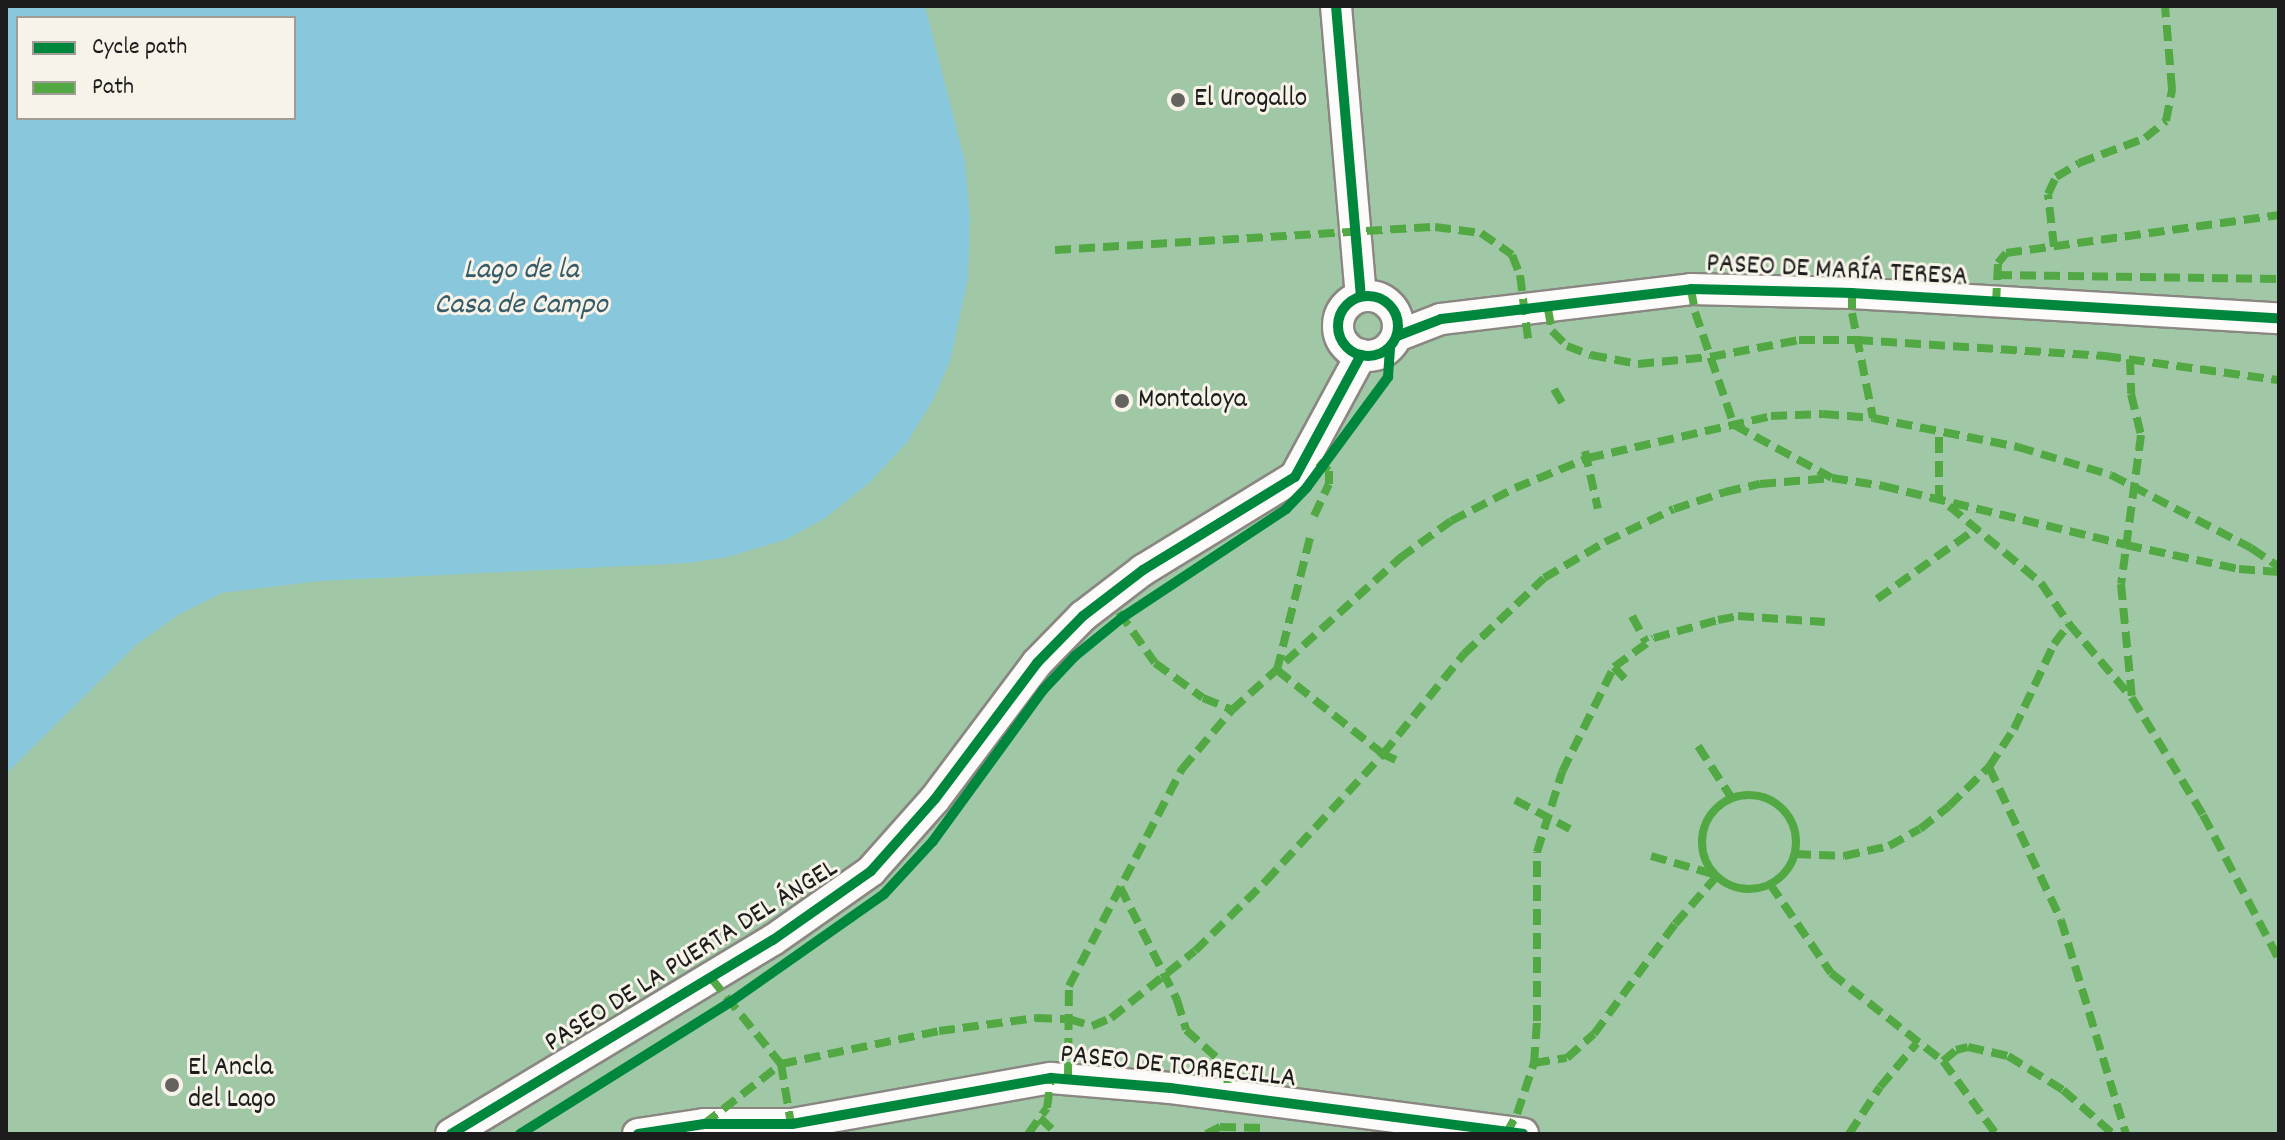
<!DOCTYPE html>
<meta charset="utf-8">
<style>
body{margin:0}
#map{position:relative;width:2285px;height:1140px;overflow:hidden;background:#ece6db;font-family:Dekko,sans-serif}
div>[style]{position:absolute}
.forest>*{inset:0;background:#a1c8a6}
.water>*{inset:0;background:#89c8dc}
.roads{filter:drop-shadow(2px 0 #8a8782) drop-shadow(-2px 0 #8a8782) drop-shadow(0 2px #8a8782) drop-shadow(0 -2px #8a8782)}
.street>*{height:30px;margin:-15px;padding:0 15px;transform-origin:15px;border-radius:15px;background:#fcfbfa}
.street>.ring{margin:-15px;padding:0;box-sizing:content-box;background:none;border:30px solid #fcfbfa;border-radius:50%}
.quiet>*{height:8px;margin-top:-4px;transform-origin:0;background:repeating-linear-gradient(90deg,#52a943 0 16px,transparent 0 24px)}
.quiet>.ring{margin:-4px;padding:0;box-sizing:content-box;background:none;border:8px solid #52a943;border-radius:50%}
.cycleway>*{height:10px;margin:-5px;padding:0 5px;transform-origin:5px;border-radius:5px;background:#00873e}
.cycleway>.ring{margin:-5px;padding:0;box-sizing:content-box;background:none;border:10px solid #00873e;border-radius:50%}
.dots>*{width:22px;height:22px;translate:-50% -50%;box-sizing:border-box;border:4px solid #f7f3e8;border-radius:50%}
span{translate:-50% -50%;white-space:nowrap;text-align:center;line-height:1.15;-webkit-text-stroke:6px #f7f3e8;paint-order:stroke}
.poi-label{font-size:28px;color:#1c1c1c}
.left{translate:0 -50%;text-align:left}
.street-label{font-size:28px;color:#1c1c1c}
.water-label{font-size:30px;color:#365c69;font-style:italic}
.frame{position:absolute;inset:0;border:8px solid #1c1c1c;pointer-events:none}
.legend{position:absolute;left:16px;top:16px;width:280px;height:104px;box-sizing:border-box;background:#f7f3e8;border:2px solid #9f9d96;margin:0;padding:10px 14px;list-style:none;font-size:24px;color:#1c1c1c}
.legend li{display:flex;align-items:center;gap:16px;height:40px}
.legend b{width:40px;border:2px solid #9f9d96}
</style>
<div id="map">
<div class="forest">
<div style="clip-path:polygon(evenodd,6px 6px,2279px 6px,2279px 1134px,6px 1134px,6px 6px,18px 18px,294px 18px,294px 118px,18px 118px,18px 18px)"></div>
</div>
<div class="water">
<div style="clip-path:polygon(evenodd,6px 6px,925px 6px,965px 162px,970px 221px,968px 278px,950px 361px,933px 400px,908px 441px,869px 483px,825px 518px,787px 539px,728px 557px,689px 563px,319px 581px,222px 593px,178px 615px,136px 645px,6px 774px,6px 6px,18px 18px,294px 18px,294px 118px,18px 118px,18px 18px)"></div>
</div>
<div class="roads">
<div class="street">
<div style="left:1336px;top:6px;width:290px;rotate:85.1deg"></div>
<div class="ring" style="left:1338px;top:296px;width:30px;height:30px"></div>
<div style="left:1397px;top:336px;width:47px;rotate:-21.1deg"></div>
<div style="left:1441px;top:319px;width:252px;rotate:-6.8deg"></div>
<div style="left:1691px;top:289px;width:161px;rotate:1.4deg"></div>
<div style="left:1852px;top:293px;width:428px;rotate:3.4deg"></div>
<div style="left:451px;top:1134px;width:376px;rotate:-31.1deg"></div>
<div style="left:773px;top:940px;width:120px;rotate:-35.1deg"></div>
<div style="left:871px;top:871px;width:96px;rotate:-48.4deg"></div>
<div style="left:935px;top:799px;width:170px;rotate:-53.1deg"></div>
<div style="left:1037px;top:663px;width:66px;rotate:-45.6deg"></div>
<div style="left:1083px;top:616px;width:76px;rotate:-37.5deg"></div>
<div style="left:1143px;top:570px;width:178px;rotate:-31.5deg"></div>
<div style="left:1295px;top:477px;width:139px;rotate:-61.6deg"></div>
<div style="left:638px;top:1134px;width:67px;rotate:-8.6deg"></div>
<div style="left:704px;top:1124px;width:88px"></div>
<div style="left:792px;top:1124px;width:263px;rotate:-10.1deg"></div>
<div style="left:1051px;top:1078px;width:120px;rotate:4.8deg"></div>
<div style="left:1171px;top:1088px;width:355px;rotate:7.4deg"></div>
</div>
</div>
<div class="quiet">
<div style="left:2054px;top:247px;width:53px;rotate:-96.5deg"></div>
<div style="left:2048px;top:194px;width:19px;rotate:-65deg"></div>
<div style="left:2056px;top:177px;width:27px;rotate:-31deg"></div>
<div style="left:2079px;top:163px;width:71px;rotate:-20.7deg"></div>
<div style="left:2145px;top:138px;width:27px;rotate:-39deg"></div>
<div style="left:2166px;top:121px;width:33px;rotate:-79deg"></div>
<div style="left:2172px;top:89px;width:83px;rotate:-94.8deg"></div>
<div style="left:1055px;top:250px;width:381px;rotate:-3.5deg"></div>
<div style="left:1435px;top:227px;width:46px;rotate:7.4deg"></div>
<div style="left:1481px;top:233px;width:38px;rotate:35deg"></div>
<div style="left:1512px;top:255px;width:22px;rotate:68deg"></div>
<div style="left:1520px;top:275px;width:64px;rotate:82.8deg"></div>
<div style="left:1996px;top:275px;width:283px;rotate:0.8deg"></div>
<div style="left:1691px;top:289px;width:23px;rotate:80deg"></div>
<div style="left:1695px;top:312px;width:120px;rotate:71deg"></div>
<div style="left:1734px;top:425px;width:111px;rotate:28.4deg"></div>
<div style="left:1852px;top:293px;width:20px;rotate:90deg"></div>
<div style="left:1852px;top:313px;width:107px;rotate:78.7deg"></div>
<div style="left:1996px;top:304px;width:41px;rotate:-87.2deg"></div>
<div style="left:1998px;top:263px;width:13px;rotate:-51deg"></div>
<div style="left:2006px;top:253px;width:276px;rotate:-7.9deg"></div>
<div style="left:1548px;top:309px;width:22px;rotate:80deg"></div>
<div style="left:1552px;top:331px;width:21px;rotate:45deg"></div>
<div style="left:1567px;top:346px;width:26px;rotate:21deg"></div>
<div style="left:1591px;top:355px;width:48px;rotate:10.8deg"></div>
<div style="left:1638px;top:364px;width:72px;rotate:-5.6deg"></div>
<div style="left:1710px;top:357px;width:91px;rotate:-10.8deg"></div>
<div style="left:1799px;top:340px;width:58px"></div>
<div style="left:1857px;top:340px;width:249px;rotate:3.7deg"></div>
<div style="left:2105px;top:356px;width:176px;rotate:7.9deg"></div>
<div style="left:2130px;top:359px;width:35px;rotate:88deg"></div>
<div style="left:2131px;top:394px;width:42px;rotate:76.3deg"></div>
<div style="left:2141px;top:435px;width:150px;rotate:97.6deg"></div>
<div style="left:2121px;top:584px;width:115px;rotate:84.5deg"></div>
<div style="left:1554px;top:389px;width:16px;rotate:60deg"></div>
<div style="left:1585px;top:451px;width:59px;rotate:77.4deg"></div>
<div style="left:1939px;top:501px;width:69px;rotate:-90deg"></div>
<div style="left:1949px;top:506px;width:120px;rotate:39.9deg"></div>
<div style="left:2041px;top:583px;width:50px;rotate:55.7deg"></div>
<div style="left:2069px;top:624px;width:97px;rotate:49.6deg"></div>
<div style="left:2132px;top:698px;width:137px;rotate:58.7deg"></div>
<div style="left:2203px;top:815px;width:164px;rotate:62.3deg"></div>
<div style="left:1314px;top:516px;width:35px;rotate:-65deg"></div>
<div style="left:1329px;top:484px;width:13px;rotate:-90deg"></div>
<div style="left:1329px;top:471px;width:14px;rotate:-141deg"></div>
<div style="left:1877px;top:599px;width:121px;rotate:-35.3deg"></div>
<div style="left:1119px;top:612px;width:62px;rotate:54.8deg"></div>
<div style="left:1155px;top:663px;width:59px;rotate:36.1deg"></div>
<div style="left:1203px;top:698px;width:31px;rotate:22deg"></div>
<div style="left:1632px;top:616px;width:30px;rotate:62deg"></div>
<div style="left:1614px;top:667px;width:21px;rotate:47deg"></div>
<div style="left:1277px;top:670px;width:135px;rotate:38.4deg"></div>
<div style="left:1383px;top:754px;width:14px;rotate:25deg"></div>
<div style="left:1277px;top:670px;width:136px;rotate:-76deg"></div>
<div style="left:1698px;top:746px;width:61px;rotate:57.1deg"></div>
<div style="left:1989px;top:767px;width:169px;rotate:64.8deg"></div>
<div style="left:2061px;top:920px;width:224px;rotate:73.1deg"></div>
<div class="ring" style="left:1702px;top:795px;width:86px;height:86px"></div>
<div style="left:1515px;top:800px;width:62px;rotate:27.8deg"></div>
<div style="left:1795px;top:854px;width:49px;rotate:2.3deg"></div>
<div style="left:1844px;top:856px;width:46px;rotate:-12.5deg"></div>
<div style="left:1889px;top:846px;width:35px;rotate:-29deg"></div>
<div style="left:1920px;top:829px;width:37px;rotate:-38deg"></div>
<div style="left:1949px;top:806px;width:56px;rotate:-44.3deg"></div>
<div style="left:1989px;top:767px;width:45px;rotate:-56.7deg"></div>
<div style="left:2014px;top:729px;width:94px;rotate:-64.8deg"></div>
<div style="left:2054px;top:644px;width:25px;rotate:-53deg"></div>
<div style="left:1651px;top:856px;width:65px;rotate:16.2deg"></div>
<div style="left:1770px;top:884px;width:108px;rotate:55.6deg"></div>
<div style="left:1831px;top:973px;width:142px;rotate:38.2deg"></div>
<div style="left:1943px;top:1061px;width:90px;rotate:54deg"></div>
<div style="left:1120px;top:887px;width:127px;rotate:63.2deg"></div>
<div style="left:1177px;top:1000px;width:31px;rotate:73deg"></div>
<div style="left:1186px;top:1030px;width:55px;rotate:42.1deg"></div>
<div style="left:1227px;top:1067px;width:28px;rotate:88deg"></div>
<div style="left:711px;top:978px;width:111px;rotate:50.9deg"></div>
<div style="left:781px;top:1064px;width:67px;rotate:80.5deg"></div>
<div style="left:1943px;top:1061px;width:17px;rotate:-40deg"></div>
<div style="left:1956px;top:1050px;width:12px;rotate:-14deg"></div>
<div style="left:1968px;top:1047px;width:41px;rotate:12.7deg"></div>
<div style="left:2008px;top:1056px;width:65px;rotate:31.7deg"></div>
<div style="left:2063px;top:1090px;width:67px;rotate:41.3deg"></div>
<div style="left:1534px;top:1063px;width:33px;rotate:-9deg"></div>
<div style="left:1567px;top:1058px;width:36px;rotate:-42deg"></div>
<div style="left:1594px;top:1034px;width:137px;rotate:-53.6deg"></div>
<div style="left:1675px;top:924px;width:62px;rotate:-48.9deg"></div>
<div style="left:1068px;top:1078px;width:92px;rotate:-89.4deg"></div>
<div style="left:1069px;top:986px;width:245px;rotate:-62.5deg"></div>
<div style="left:1182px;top:769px;width:77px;rotate:-49.7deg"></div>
<div style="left:1232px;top:710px;width:227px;rotate:-42.1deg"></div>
<div style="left:1400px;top:558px;width:63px;rotate:-36deg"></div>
<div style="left:1451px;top:521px;width:72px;rotate:-27.3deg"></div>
<div style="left:1515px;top:488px;width:79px;rotate:-22.3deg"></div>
<div style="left:1588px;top:458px;width:188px;rotate:-12.9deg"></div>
<div style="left:1771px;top:416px;width:52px;rotate:-2.2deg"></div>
<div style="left:1823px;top:414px;width:50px;rotate:4.6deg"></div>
<div style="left:1873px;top:418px;width:148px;rotate:11.3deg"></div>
<div style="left:2018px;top:447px;width:97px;rotate:16.8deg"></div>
<div style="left:2111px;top:475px;width:158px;rotate:27.5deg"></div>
<div style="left:2251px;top:548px;width:34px;rotate:34deg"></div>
<div style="left:1040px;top:1118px;width:23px;rotate:43deg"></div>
<div style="left:704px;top:1124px;width:98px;rotate:-37.9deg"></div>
<div style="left:781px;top:1064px;width:161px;rotate:-11.8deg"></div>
<div style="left:939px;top:1031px;width:98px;rotate:-7.6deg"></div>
<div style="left:1036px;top:1018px;width:33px;rotate:2deg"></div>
<div style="left:1069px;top:1019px;width:24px;rotate:17deg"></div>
<div style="left:1092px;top:1026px;width:21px;rotate:-23deg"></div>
<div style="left:1111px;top:1018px;width:107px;rotate:-38.6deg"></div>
<div style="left:1195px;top:951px;width:100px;rotate:-44.6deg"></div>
<div style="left:1266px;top:881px;width:173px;rotate:-47.3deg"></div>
<div style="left:1383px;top:754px;width:129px;rotate:-51deg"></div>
<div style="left:1464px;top:654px;width:110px;rotate:-43.5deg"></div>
<div style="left:1544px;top:578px;width:71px;rotate:-30.5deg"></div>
<div style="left:1605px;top:542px;width:76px;rotate:-25.6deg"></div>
<div style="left:1674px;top:509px;width:54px;rotate:-18.4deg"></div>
<div style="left:1725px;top:492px;width:36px;rotate:-13deg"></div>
<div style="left:1760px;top:484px;width:72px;rotate:-4.8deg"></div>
<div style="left:1832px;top:478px;width:52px;rotate:8.9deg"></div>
<div style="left:1883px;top:486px;width:250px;rotate:13.6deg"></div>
<div style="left:2126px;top:545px;width:116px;rotate:12deg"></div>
<div style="left:2239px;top:569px;width:40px;rotate:4.3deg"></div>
<div style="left:1028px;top:1134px;width:32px;rotate:-54deg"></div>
<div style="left:1047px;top:1108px;width:30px;rotate:-82deg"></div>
<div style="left:1206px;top:1134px;width:16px;rotate:-27deg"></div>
<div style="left:1220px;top:1127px;width:46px;rotate:1.2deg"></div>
<div style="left:1506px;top:1134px;width:23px;rotate:-61deg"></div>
<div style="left:1517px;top:1114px;width:54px;rotate:-71.6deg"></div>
<div style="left:1534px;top:1063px;width:42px;rotate:-85.9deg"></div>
<div style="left:1537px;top:1021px;width:169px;rotate:-90deg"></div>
<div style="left:1537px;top:852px;width:84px;rotate:-72.6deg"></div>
<div style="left:1562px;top:772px;width:117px;rotate:-63.7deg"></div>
<div style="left:1614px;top:667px;width:49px;rotate:-35.9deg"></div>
<div style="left:1654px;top:638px;width:66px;rotate:-15.7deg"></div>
<div style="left:1718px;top:620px;width:20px;rotate:-11deg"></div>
<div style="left:1738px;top:616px;width:87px;rotate:3.9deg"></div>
<div style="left:1849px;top:1134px;width:56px;rotate:-56.6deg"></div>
<div style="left:1880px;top:1087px;width:57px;rotate:-49.9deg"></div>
</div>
<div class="cycleway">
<div style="left:1336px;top:6px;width:290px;rotate:85.1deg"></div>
<div class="ring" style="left:1338px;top:296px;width:50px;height:50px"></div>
<div style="left:1397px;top:336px;width:47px;rotate:-21.1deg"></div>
<div style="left:1441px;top:319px;width:252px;rotate:-6.8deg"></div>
<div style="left:1691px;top:289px;width:161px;rotate:1.4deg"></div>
<div style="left:1852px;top:293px;width:428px;rotate:3.4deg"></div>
<div style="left:451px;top:1134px;width:376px;rotate:-31.1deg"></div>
<div style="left:773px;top:940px;width:120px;rotate:-35.1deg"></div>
<div style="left:871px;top:871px;width:96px;rotate:-48.4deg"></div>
<div style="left:935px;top:799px;width:170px;rotate:-53.1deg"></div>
<div style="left:1037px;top:663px;width:66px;rotate:-45.6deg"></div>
<div style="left:1083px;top:616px;width:76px;rotate:-37.5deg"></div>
<div style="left:1143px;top:570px;width:178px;rotate:-31.5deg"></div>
<div style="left:1295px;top:477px;width:139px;rotate:-61.6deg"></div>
<div style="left:520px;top:1134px;width:247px;rotate:-32.1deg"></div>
<div style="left:729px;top:1003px;width:189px;rotate:-35.1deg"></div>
<div style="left:884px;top:894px;width:72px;rotate:-47.2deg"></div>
<div style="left:933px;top:841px;width:187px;rotate:-53.9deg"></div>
<div style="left:1043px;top:690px;width:47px;rotate:-46.7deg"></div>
<div style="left:1075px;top:656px;width:62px;rotate:-39.1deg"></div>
<div style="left:1123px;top:617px;width:196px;rotate:-33.5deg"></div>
<div style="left:1286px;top:509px;width:30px;rotate:-46deg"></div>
<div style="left:1307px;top:487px;width:137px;rotate:-53.6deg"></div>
<div style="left:1388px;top:377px;width:30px;rotate:-86deg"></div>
<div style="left:638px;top:1134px;width:67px;rotate:-8.6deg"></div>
<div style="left:704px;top:1124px;width:88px"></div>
<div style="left:792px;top:1124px;width:263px;rotate:-10.1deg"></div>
<div style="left:1051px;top:1078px;width:120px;rotate:4.8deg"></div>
<div style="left:1171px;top:1088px;width:355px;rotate:7.4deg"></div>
</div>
<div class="dots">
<div style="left:1178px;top:100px;background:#65635f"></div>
<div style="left:1122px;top:401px;background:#65635f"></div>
<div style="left:172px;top:1085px;background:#65635f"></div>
</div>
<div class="poi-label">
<span class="left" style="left:1194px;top:100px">El Urogallo</span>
<span class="left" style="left:1138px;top:401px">Montaloya</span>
<span class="left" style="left:188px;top:1085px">El Ancla<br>del Lago</span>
</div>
<div class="street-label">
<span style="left:1837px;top:272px;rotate:3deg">PASEO DE MARÍA TERESA</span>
<span style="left:692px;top:957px;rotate:-32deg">PASEO DE LA PUERTA DEL ÁNGEL</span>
<span style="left:1178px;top:1068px;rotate:6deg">PASEO DE TORRECILLA</span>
</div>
<div class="water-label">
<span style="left:521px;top:289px">Lago de la<br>Casa de Campo</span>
</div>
<div class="frame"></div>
<ul class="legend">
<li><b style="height:10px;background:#00873e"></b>Cycle path</li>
<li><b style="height:10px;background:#52a943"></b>Path</li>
</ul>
</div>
